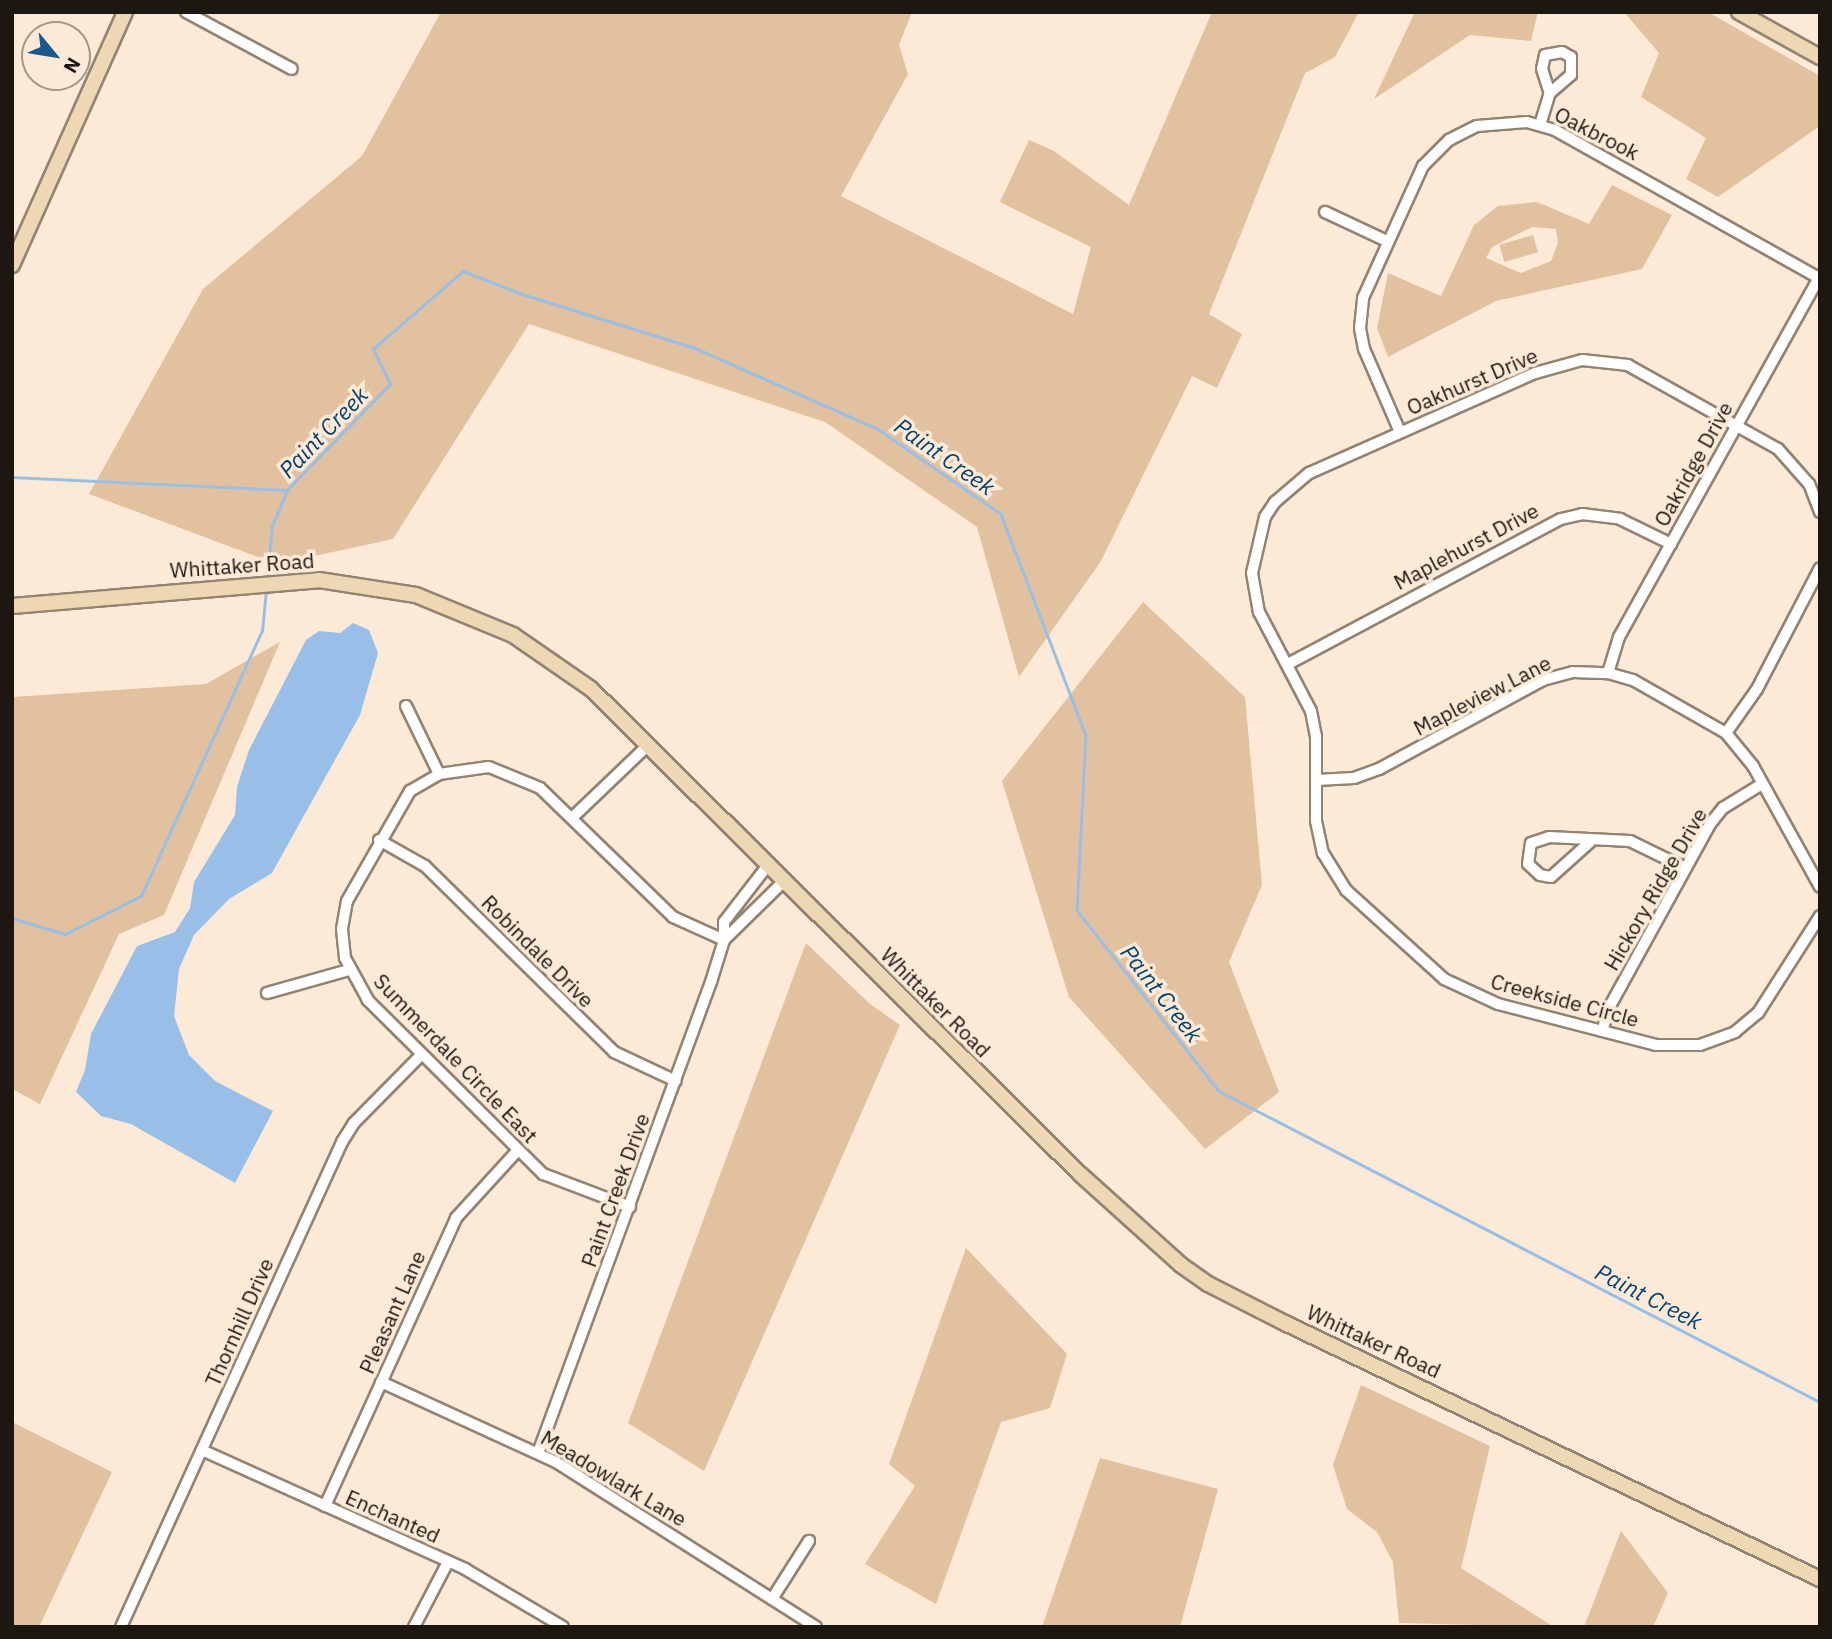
<!DOCTYPE html>
<style>
body{margin:0}
#map{position:relative;width:1832px;height:1639px;overflow:hidden;background:#fcead7;font-family:"IBM Plex Sans",sans-serif}
div>[style]{position:absolute}
.green>*{inset:0;background:#e1c19e;transform-origin:0 0}
.water>*{inset:0;background:#97bfe8}
.stream>*{height:2.5px;margin:-1.25px;padding:0 1.25px;transform-origin:1.25px;border-radius:1.25px;background:#97bfe8}
.roads{filter:drop-shadow(2px 0 #938372) drop-shadow(-2px 0 #938372) drop-shadow(0 2px #938372) drop-shadow(0 -2px #938372)}
.street>*{height:10px;margin:-5px;padding:0 5px;transform-origin:5px;border-radius:5px;background:#fff}
.secondary>*{height:14px;margin:-7px;padding:0 7px;transform-origin:7px;border-radius:7px;background:#eed8b3}
span{translate:-50% -50%;white-space:nowrap;text-align:center;line-height:1.15;-webkit-text-stroke:7px #fcead7;paint-order:stroke}
.street-label{font-size:21px;color:#1d1711}
.water-label{font-size:23px;color:#024374;font-style:italic}
.frame{position:absolute;inset:0;border:14px solid #1d1711;pointer-events:none}
.north{position:absolute;left:21px;top:21px;width:70px;height:70px;box-sizing:border-box;background:#fcead7;border:2px solid #a39688;border-radius:50%;rotate:120deg;font-size:19px;font-weight:700;line-height:28px;text-align:center;color:#1d1711}
.north::after{content:'';display:block;margin:auto;width:24px;height:32px;background:#19588e;clip-path:polygon(50% 0,100% 100%,50% 72%,0 100%)}
</style>
<div id="map">
<div class="green">
<div style="clip-path:polygon(441px 12px,912px 12px,899px 45px,908px 74px,841px 196px,1073px 314px,1091px 247px,1000px 202px,1029px 140px,1054px 151px,1129px 205px,1212px 12px,1359px 12px,1335px 57px,1305px 73px,1209px 314px,1242px 334px,1217px 388px,1192px 376px,1101px 561px,1019px 677px,977px 527px,825px 422px,529px 324px,393px 539px,277px 564px,89px 494px,203px 289px,362px 156px)"></div>
<div style="clip-path:polygon(1415px 12px,1538px 12px,1531px 41px,1470px 35px,1374px 99px)"></div>
<div style="clip-path:polygon(1624px 12px,1708px 12px,1820px 76px,1820px 126px,1718px 197px,1686px 179px,1706px 138px,1641px 97px,1659px 53px)"></div>
<div style="clip-path:polygon(evenodd,1612px 185px,1672px 215px,1642px 269px,1496px 301px,1388px 357px,1377px 328px,1388px 273px,1441px 296px,1474px 225px,1498px 206px,1537px 202px,1589px 224px,1612px 185px,1532px 227px,1556px 229px,1558px 243px,1551px 261px,1521px 273px,1486px 258px,1492px 247px,1532px 227px)"></div>
<div style="left:1533px;top:235px;width:18px;height:35px;rotate:74deg"></div>
<div style="clip-path:polygon(1143px 602px,1245px 697px,1262px 885px,1229px 962px,1279px 1092px,1205px 1149px,1069px 997px,1002px 781px)"></div>
<div style="clip-path:polygon(280px 642px,164px 915px,119px 934px,40px 1104px,12px 1089px,12px 697px,206px 684px)"></div>
<div style="clip-path:polygon(806px 943px,870px 1004px,900px 1025px,704px 1471px,628px 1423px)"></div>
<div style="clip-path:polygon(966px 1248px,1067px 1354px,1050px 1408px,1001px 1422px,936px 1604px,865px 1564px,915px 1486px,889px 1464px)"></div>
<div style="clip-path:polygon(1361px 1385px,1490px 1446px,1461px 1568px,1554px 1627px,1399px 1623px,1393px 1562px,1377px 1532px,1347px 1509px,1333px 1465px)"></div>
<div style="clip-path:polygon(12px 1422px,112px 1472px,39px 1627px,12px 1627px)"></div>
<div style="clip-path:polygon(1100px 1458px,1218px 1489px,1180px 1627px,1042px 1627px)"></div>
<div style="clip-path:polygon(1621px 1531px,1668px 1593px,1653px 1627px,1584px 1627px)"></div>
</div>
<div class="water">
<div style="clip-path:polygon(353px 623px,369px 630px,378px 653px,360px 715px,272px 873px,229px 899px,194px 935px,179px 969px,174px 1016px,189px 1055px,215px 1081px,273px 1111px,235px 1183px,131px 1124px,101px 1116px,76px 1092px,85px 1070px,91px 1034px,137px 946px,175px 932px,190px 908px,194px 882px,235px 815px,237px 787px,249px 750px,306px 640px,319px 631px,340px 633px)"></div>
</div>
<div class="stream">
<div style="left:12px;top:477px;width:275px;rotate:2.7deg"></div>
<div style="left:267px;top:580px;width:54px;rotate:-84.7deg"></div>
<div style="left:272px;top:526px;width:39px;rotate:-67deg"></div>
<div style="left:287px;top:490px;width:148px;rotate:-45.8deg"></div>
<div style="left:390px;top:384px;width:39px;rotate:-116deg"></div>
<div style="left:373px;top:349px;width:119px;rotate:-40.9deg"></div>
<div style="left:463px;top:271px;width:63px;rotate:21.3deg"></div>
<div style="left:522px;top:294px;width:181px;rotate:17.3deg"></div>
<div style="left:695px;top:348px;width:200px;rotate:23.9deg"></div>
<div style="left:878px;top:429px;width:150px;rotate:34.6deg"></div>
<div style="left:1001px;top:514px;width:237px;rotate:69deg"></div>
<div style="left:1086px;top:735px;width:175px;rotate:92.9deg"></div>
<div style="left:1077px;top:910px;width:230px;rotate:51.9deg"></div>
<div style="left:1219px;top:1091px;width:677px;rotate:27.36deg"></div>
<div style="left:12px;top:918px;width:55px;rotate:16.8deg"></div>
<div style="left:65px;top:934px;width:85px;rotate:-26.6deg"></div>
<div style="left:141px;top:896px;width:291px;rotate:-65.5deg"></div>
<div style="left:262px;top:631px;width:41px;rotate:-84.4deg"></div>
</div>
<div class="roads">
<div class="street">
<div style="left:186px;top:12px;width:120px;rotate:28.3deg"></div>
<div style="left:1540px;top:125px;width:34px;rotate:-73deg"></div>
<div style="left:1550px;top:93px;width:28px;rotate:-41deg"></div>
<div style="left:1571px;top:75px;width:18px;rotate:-90deg"></div>
<div style="left:1571px;top:57px;width:10px;rotate:-151deg"></div>
<div style="left:1562px;top:52px;width:17px;rotate:170deg"></div>
<div style="left:1545px;top:55px;width:14px;rotate:102deg"></div>
<div style="left:1542px;top:69px;width:25px;rotate:72deg"></div>
<div style="left:1325px;top:212px;width:68px;rotate:25.1deg"></div>
<div style="left:1400px;top:432px;width:90px;rotate:-113.4deg"></div>
<div style="left:1364px;top:349px;width:21px;rotate:-101deg"></div>
<div style="left:1360px;top:328px;width:30px;rotate:-84deg"></div>
<div style="left:1363px;top:298px;width:145px;rotate:-65.6deg"></div>
<div style="left:1423px;top:166px;width:37px;rotate:-45deg"></div>
<div style="left:1449px;top:140px;width:31px;rotate:-27deg"></div>
<div style="left:1477px;top:126px;width:50px;rotate:-4.6deg"></div>
<div style="left:1527px;top:122px;width:29px;rotate:16deg"></div>
<div style="left:1555px;top:130px;width:303px;rotate:29.3deg"></div>
<div style="left:1820px;top:512px;width:30px;rotate:-111deg"></div>
<div style="left:1809px;top:484px;width:47px;rotate:-131.5deg"></div>
<div style="left:1778px;top:449px;width:172px;rotate:-150.8deg"></div>
<div style="left:1628px;top:365px;width:46px;rotate:-173.8deg"></div>
<div style="left:1582px;top:360px;width:49px;rotate:164.5deg"></div>
<div style="left:1535px;top:373px;width:247px;rotate:156.1deg"></div>
<div style="left:1309px;top:473px;width:45px;rotate:139.5deg"></div>
<div style="left:1275px;top:502px;width:18px;rotate:124deg"></div>
<div style="left:1265px;top:517px;width:57px;rotate:103.1deg"></div>
<div style="left:1252px;top:573px;width:40px;rotate:80deg"></div>
<div style="left:1259px;top:612px;width:112px;rotate:62.3deg"></div>
<div style="left:1311px;top:711px;width:25px;rotate:79deg"></div>
<div style="left:1316px;top:736px;width:85px;rotate:90deg"></div>
<div style="left:1316px;top:821px;width:33px;rotate:78deg"></div>
<div style="left:1323px;top:853px;width:44px;rotate:58.1deg"></div>
<div style="left:1346px;top:890px;width:132px;rotate:42.2deg"></div>
<div style="left:1444px;top:979px;width:60px;rotate:24.8deg"></div>
<div style="left:1498px;top:1004px;width:163px;rotate:14.5deg"></div>
<div style="left:1656px;top:1045px;width:44px"></div>
<div style="left:1700px;top:1045px;width:37px;rotate:-20deg"></div>
<div style="left:1735px;top:1032px;width:30px;rotate:-40deg"></div>
<div style="left:1758px;top:1013px;width:115px;rotate:-57.4deg"></div>
<div style="left:1288px;top:664px;width:309px;rotate:-28deg"></div>
<div style="left:1561px;top:519px;width:22px;rotate:-13deg"></div>
<div style="left:1582px;top:514px;width:38px;rotate:7deg"></div>
<div style="left:1620px;top:519px;width:57px;rotate:26.1deg"></div>
<div style="left:1608px;top:673px;width:38px;rotate:-73deg"></div>
<div style="left:1619px;top:637px;width:413px;rotate:-60.9deg"></div>
<div style="left:406px;top:706px;width:76px;rotate:64.1deg"></div>
<div style="left:1726px;top:733px;width:54px;rotate:-54.8deg"></div>
<div style="left:1757px;top:689px;width:136px;rotate:-62.5deg"></div>
<div style="left:1317px;top:780px;width:37px;rotate:-3deg"></div>
<div style="left:1354px;top:778px;width:27px;rotate:-20deg"></div>
<div style="left:1379px;top:769px;width:187px;rotate:-28.5deg"></div>
<div style="left:1543px;top:680px;width:31px;rotate:-15deg"></div>
<div style="left:1573px;top:672px;width:35px;rotate:2deg"></div>
<div style="left:1608px;top:673px;width:26px;rotate:16deg"></div>
<div style="left:1633px;top:680px;width:107px;rotate:29.7deg"></div>
<div style="left:1726px;top:733px;width:43px;rotate:50.7deg"></div>
<div style="left:1753px;top:766px;width:138px;rotate:61deg"></div>
<div style="left:572px;top:818px;width:104px;rotate:-43.8deg"></div>
<div style="left:379px;top:840px;width:53px;rotate:29.5deg"></div>
<div style="left:425px;top:866px;width:265px;rotate:44.5deg"></div>
<div style="left:614px;top:1052px;width:68px;rotate:25.1deg"></div>
<div style="left:1590px;top:842px;width:52px;rotate:138.1deg"></div>
<div style="left:1551px;top:877px;width:11px;rotate:-170deg"></div>
<div style="left:1540px;top:875px;width:16px;rotate:-137deg"></div>
<div style="left:1528px;top:864px;width:21px;rotate:-82deg"></div>
<div style="left:1531px;top:843px;width:19px;rotate:-18deg"></div>
<div style="left:1549px;top:837px;width:81px;rotate:2.8deg"></div>
<div style="left:1630px;top:841px;width:61px;rotate:26.1deg"></div>
<div style="left:724px;top:940px;width:84px;rotate:-44.5deg"></div>
<div style="left:267px;top:993px;width:85px;rotate:-15.7deg"></div>
<div style="left:1602px;top:1031px;width:26px;rotate:-72deg"></div>
<div style="left:1610px;top:1006px;width:208px;rotate:-61.2deg"></div>
<div style="left:1710px;top:824px;width:21px;rotate:-51deg"></div>
<div style="left:1723px;top:808px;width:46px;rotate:-31.6deg"></div>
<div style="left:630px;top:1207px;width:93px;rotate:-159.2deg"></div>
<div style="left:543px;top:1174px;width:247px;rotate:-135.2deg"></div>
<div style="left:368px;top:1000px;width:48px;rotate:-118.7deg"></div>
<div style="left:345px;top:958px;width:29px;rotate:-96deg"></div>
<div style="left:342px;top:929px;width:28px;rotate:-80deg"></div>
<div style="left:347px;top:901px;width:127px;rotate:-60.2deg"></div>
<div style="left:410px;top:791px;width:34px;rotate:-30deg"></div>
<div style="left:439px;top:774px;width:50px;rotate:-8deg"></div>
<div style="left:489px;top:767px;width:55px;rotate:22.4deg"></div>
<div style="left:540px;top:788px;width:185px;rotate:44.1deg"></div>
<div style="left:673px;top:917px;width:56px;rotate:24.3deg"></div>
<div style="left:381px;top:1382px;width:192px;rotate:24.6deg"></div>
<div style="left:556px;top:1462px;width:308px;rotate:32.4deg"></div>
<div style="left:202px;top:1450px;width:289px;rotate:24.3deg"></div>
<div style="left:465px;top:1569px;width:114px;rotate:30.6deg"></div>
<div style="left:538px;top:1453px;width:502px;rotate:-69.83deg"></div>
<div style="left:711px;top:982px;width:44px;rotate:-72.8deg"></div>
<div style="left:724px;top:940px;width:18px;rotate:-90deg"></div>
<div style="left:724px;top:922px;width:72px;rotate:-52.3deg"></div>
<div style="left:325px;top:1506px;width:316px;rotate:-65.5deg"></div>
<div style="left:456px;top:1218px;width:92px;rotate:-47.6deg"></div>
<div style="left:772px;top:1599px;width:69px;rotate:-57.5deg"></div>
<div style="left:121px;top:1627px;width:533px;rotate:-65.5deg"></div>
<div style="left:342px;top:1142px;width:22px;rotate:-58deg"></div>
<div style="left:354px;top:1123px;width:95px;rotate:-45.4deg"></div>
<div style="left:414px;top:1627px;width:73px;rotate:-62.4deg"></div>
</div>
<div class="secondary">
<div style="left:1739px;top:12px;width:93px;rotate:29.1deg"></div>
<div style="left:12px;top:265px;width:277px;rotate:-65.9deg"></div>
<div style="left:12px;top:606px;width:308px;rotate:-4.8deg"></div>
<div style="left:319px;top:580px;width:98px;rotate:8.8deg"></div>
<div style="left:416px;top:595px;width:105px;rotate:22.4deg"></div>
<div style="left:513px;top:635px;width:95px;rotate:34.7deg"></div>
<div style="left:591px;top:689px;width:689px;rotate:44.76deg"></div>
<div style="left:1080px;top:1174px;width:136px;rotate:42deg"></div>
<div style="left:1181px;top:1265px;width:33px;rotate:35deg"></div>
<div style="left:1208px;top:1284px;width:89px;rotate:26.9deg"></div>
<div style="left:1287px;top:1324px;width:591px;rotate:25.57deg"></div>
</div>
</div>
<div class="street-label">
<span style="left:1597px;top:133px;rotate:27deg">Oakbrook</span>
<span style="left:1472px;top:381px;rotate:-23deg">Oakhurst Drive</span>
<span style="left:1693px;top:464px;rotate:-61deg">Oakridge Drive</span>
<span style="left:1466px;top:546px;rotate:-28deg">Maplehurst Drive</span>
<span style="left:242px;top:565px;rotate:-4deg">Whittaker Road</span>
<span style="left:1482px;top:695px;rotate:-27deg">Mapleview Lane</span>
<span style="left:1655px;top:889px;rotate:-60deg">Hickory Ridge Drive</span>
<span style="left:538px;top:951px;rotate:45deg">Robindale Drive</span>
<span style="left:1565px;top:1000px;rotate:15deg">Creekside Circle</span>
<span style="left:936px;top:1002px;rotate:45deg">Whittaker Road</span>
<span style="left:456px;top:1058px;rotate:46deg">Summerdale Circle East</span>
<span style="left:615px;top:1190px;rotate:-70deg">Paint Creek Drive</span>
<span style="left:392px;top:1312px;rotate:-66deg">Pleasant Lane</span>
<span style="left:239px;top:1322px;rotate:-66deg">Thornhill Drive</span>
<span style="left:1374px;top:1341px;rotate:25deg">Whittaker Road</span>
<span style="left:614px;top:1478px;rotate:31deg">Meadowlark Lane</span>
<span style="left:393px;top:1516px;rotate:24deg">Enchanted</span>
</div>
<div class="water-label">
<span style="left:323px;top:432px;rotate:-46deg">Paint Creek</span>
<span style="left:945px;top:456px;rotate:35deg">Paint Creek</span>
<span style="left:1162px;top:993px;rotate:52deg">Paint Creek</span>
<span style="left:1649px;top:1296px;rotate:27deg">Paint Creek</span>
</div>
<div class="frame"></div>
<div class="north">N</div>
</div>
